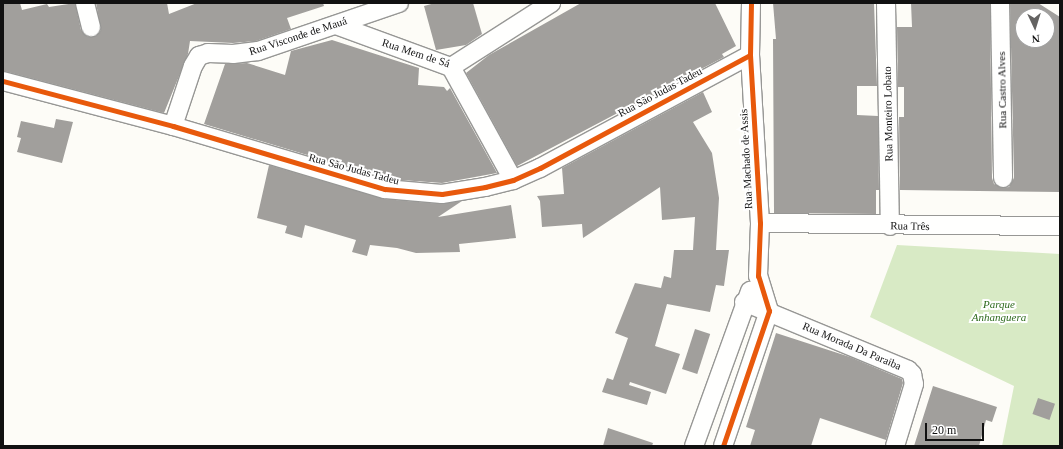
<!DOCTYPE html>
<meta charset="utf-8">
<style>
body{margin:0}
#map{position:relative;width:1063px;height:449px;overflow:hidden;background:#fdfcf7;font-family:"Times New Roman",serif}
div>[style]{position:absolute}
.forest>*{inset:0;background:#d8eac5}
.building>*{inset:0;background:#a19f9c;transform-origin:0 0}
.roads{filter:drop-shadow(1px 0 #979795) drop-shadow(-1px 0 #979795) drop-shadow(0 1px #979795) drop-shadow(0 -1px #979795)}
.street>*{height:18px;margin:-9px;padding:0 9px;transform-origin:9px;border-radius:9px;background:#fffffe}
.cycleway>*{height:5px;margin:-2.5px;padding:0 2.5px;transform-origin:2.5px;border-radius:2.5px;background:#e8590c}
span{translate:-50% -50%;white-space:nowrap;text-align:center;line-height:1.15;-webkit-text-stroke:4px #fff;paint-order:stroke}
.street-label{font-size:11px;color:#111}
.park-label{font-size:11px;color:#2f6b1f;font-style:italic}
.frame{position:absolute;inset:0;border:4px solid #111;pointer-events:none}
.north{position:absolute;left:1015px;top:8px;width:40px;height:40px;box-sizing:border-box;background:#fff;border:1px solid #a0a0a0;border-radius:50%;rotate:176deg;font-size:11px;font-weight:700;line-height:16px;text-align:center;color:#111}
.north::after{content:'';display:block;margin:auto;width:14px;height:18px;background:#646362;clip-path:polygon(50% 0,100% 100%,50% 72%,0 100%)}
.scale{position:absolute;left:925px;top:423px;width:59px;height:18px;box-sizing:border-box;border:2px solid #111;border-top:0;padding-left:5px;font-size:12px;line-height:14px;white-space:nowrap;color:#111;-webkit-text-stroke:3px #fff;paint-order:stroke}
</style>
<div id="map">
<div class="forest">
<div style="clip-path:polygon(897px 245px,1060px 254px,1060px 446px,1002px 446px,1014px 386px,870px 317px)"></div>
</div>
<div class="building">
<div style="clip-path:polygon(3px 3px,20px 3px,22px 10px,47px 4px,49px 7px,75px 3px,81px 30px,88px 37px,93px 37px,101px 30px,96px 3px,167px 3px,169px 14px,197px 3px,323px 3px,324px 6px,287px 18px,291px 29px,256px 41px,233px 43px,190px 41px,188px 54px,164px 113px,4px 71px)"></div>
<div style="clip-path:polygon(435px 3px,473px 3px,482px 34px,466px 45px,436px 50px,424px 6px)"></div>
<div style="clip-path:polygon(581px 3px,715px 3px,736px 46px,722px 54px,724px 57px,517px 166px,466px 73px,489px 55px)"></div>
<div style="clip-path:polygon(773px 3px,874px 3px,877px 86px,857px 86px,857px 115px,878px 116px,879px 190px,876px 190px,876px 214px,774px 213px,773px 39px,776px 39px)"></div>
<div style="clip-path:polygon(evenodd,911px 3px,990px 3px,992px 178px,994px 184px,1003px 188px,1009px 187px,1014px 178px,1010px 3px,1038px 3px,1060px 17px,1060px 192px,900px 190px,899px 117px,904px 117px,904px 87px,898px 87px,897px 27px,912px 27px,911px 3px,1023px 16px,1047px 16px,1047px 40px,1023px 40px,1023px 16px)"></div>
<div style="clip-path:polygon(332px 40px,419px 68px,418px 85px,444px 87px,447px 91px,450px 88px,497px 173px,442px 183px,387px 179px,204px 124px,225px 64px,247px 63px,285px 75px,291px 51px)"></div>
<div style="clip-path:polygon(703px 92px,712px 112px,693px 122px,712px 153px,719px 198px,716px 250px,729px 250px,724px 286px,716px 285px,710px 312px,667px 304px,655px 346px,680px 354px,666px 394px,630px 382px,629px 385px,651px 392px,647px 405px,602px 392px,607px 378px,613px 380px,628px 338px,615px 333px,635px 283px,661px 288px,664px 276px,671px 278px,674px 250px,693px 250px,695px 217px,662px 220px,660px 187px,583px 238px,582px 224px,542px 227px,540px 201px,537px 196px,564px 194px,562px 168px)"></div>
<div style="clip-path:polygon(56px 119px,73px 122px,62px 163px,17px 152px,21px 138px,17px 137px,21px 121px,54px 128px)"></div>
<div style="clip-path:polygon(269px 165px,384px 199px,441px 204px,462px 201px,438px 217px,511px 205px,516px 238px,459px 244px,460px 252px,416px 253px,397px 248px,370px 245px,367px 256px,352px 252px,356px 240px,305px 225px,302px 238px,285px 233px,287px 226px,257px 218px)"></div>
<div style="left:695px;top:329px;width:16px;height:42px;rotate:18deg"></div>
<div style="clip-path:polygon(776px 333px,850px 357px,902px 379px,903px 383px,886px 440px,820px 418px,811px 446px,750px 446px,755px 430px,746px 427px)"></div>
<div style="clip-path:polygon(933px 386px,997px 407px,992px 422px,986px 420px,979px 446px,914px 446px)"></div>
<div style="left:1038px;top:398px;width:18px;height:17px;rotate:19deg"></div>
<div style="clip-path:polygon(608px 428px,653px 443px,652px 446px,603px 446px)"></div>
</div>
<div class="roads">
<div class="street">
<div style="left:85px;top:3px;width:25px;rotate:76deg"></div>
<div style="left:886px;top:3px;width:223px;rotate:89deg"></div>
<div style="left:1000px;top:3px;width:175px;rotate:89deg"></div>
<div style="left:336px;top:25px;width:122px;rotate:20.1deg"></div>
<div style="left:451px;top:67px;width:119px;rotate:-32.6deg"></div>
<div style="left:451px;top:67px;width:129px;rotate:61.2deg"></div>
<div style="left:3px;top:81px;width:176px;rotate:14.8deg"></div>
<div style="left:173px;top:126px;width:221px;rotate:16.6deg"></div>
<div style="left:385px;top:189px;width:57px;rotate:5deg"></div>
<div style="left:442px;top:194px;width:44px;rotate:-9.2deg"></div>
<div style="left:485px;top:187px;width:29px;rotate:-14deg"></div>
<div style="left:513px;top:180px;width:30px;rotate:-24deg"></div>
<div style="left:540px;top:168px;width:238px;rotate:-28.3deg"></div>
<div style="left:173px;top:126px;width:63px;rotate:-71.6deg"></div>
<div style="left:193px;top:66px;width:12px;rotate:-59deg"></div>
<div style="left:199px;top:56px;width:9px;rotate:-18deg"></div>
<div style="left:208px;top:53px;width:25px;rotate:2deg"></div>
<div style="left:233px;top:54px;width:25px;rotate:-7deg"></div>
<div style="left:258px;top:51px;width:149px;rotate:-18.8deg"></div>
<div style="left:760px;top:223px;width:300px;rotate:0.6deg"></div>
<div style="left:744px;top:302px;width:178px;rotate:22.5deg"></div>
<div style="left:908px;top:370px;width:6px;rotate:45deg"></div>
<div style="left:912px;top:374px;width:10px;rotate:79deg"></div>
<div style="left:914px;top:384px;width:65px;rotate:107deg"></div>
<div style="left:694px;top:446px;width:165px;rotate:-70.1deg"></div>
<div style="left:723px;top:446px;width:143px;rotate:-71.2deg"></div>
<div style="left:769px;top:311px;width:37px;rotate:-107deg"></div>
<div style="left:758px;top:276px;width:53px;rotate:-87.8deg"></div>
<div style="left:760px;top:223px;width:168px;rotate:-93.4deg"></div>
<div style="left:750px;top:55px;width:52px;rotate:-88.9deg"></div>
</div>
</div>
<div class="cycleway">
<div style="left:3px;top:81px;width:176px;rotate:14.8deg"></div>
<div style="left:173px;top:126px;width:221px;rotate:16.6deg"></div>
<div style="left:385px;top:189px;width:57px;rotate:5deg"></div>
<div style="left:442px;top:194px;width:44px;rotate:-9.2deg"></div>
<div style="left:485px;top:187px;width:29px;rotate:-14deg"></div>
<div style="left:513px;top:180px;width:30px;rotate:-24deg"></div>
<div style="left:540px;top:168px;width:238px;rotate:-28.3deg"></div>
<div style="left:723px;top:446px;width:143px;rotate:-71.2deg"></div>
<div style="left:769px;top:311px;width:37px;rotate:-107deg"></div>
<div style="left:758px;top:276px;width:53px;rotate:-87.8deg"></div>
<div style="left:760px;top:223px;width:168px;rotate:-93.4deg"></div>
<div style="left:750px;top:55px;width:52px;rotate:-88.9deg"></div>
</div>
<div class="street-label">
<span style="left:298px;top:36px;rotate:-18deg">Rua Visconde de Mauá</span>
<span style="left:416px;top:53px;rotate:18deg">Rua Mem de Sá</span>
<span style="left:1002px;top:90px;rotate:-91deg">Rua Castro Alves</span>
<span style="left:660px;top:92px;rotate:-28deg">Rua São Judas Tadeu</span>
<span style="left:888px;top:114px;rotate:-91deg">Rua Monteiro Lobato</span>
<span style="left:746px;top:159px;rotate:-93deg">Rua Machado de Assis</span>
<span style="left:354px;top:169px;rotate:15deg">Rua São Judas Tadeu</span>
<span style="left:910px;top:226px;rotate:1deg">Rua Três</span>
<span style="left:852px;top:346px;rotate:23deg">Rua Morada Da Paraiba</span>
</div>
<div class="park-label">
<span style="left:999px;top:311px">Parque<br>Anhanguera</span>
</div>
<div class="frame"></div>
<div class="north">N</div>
<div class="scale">20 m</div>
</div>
